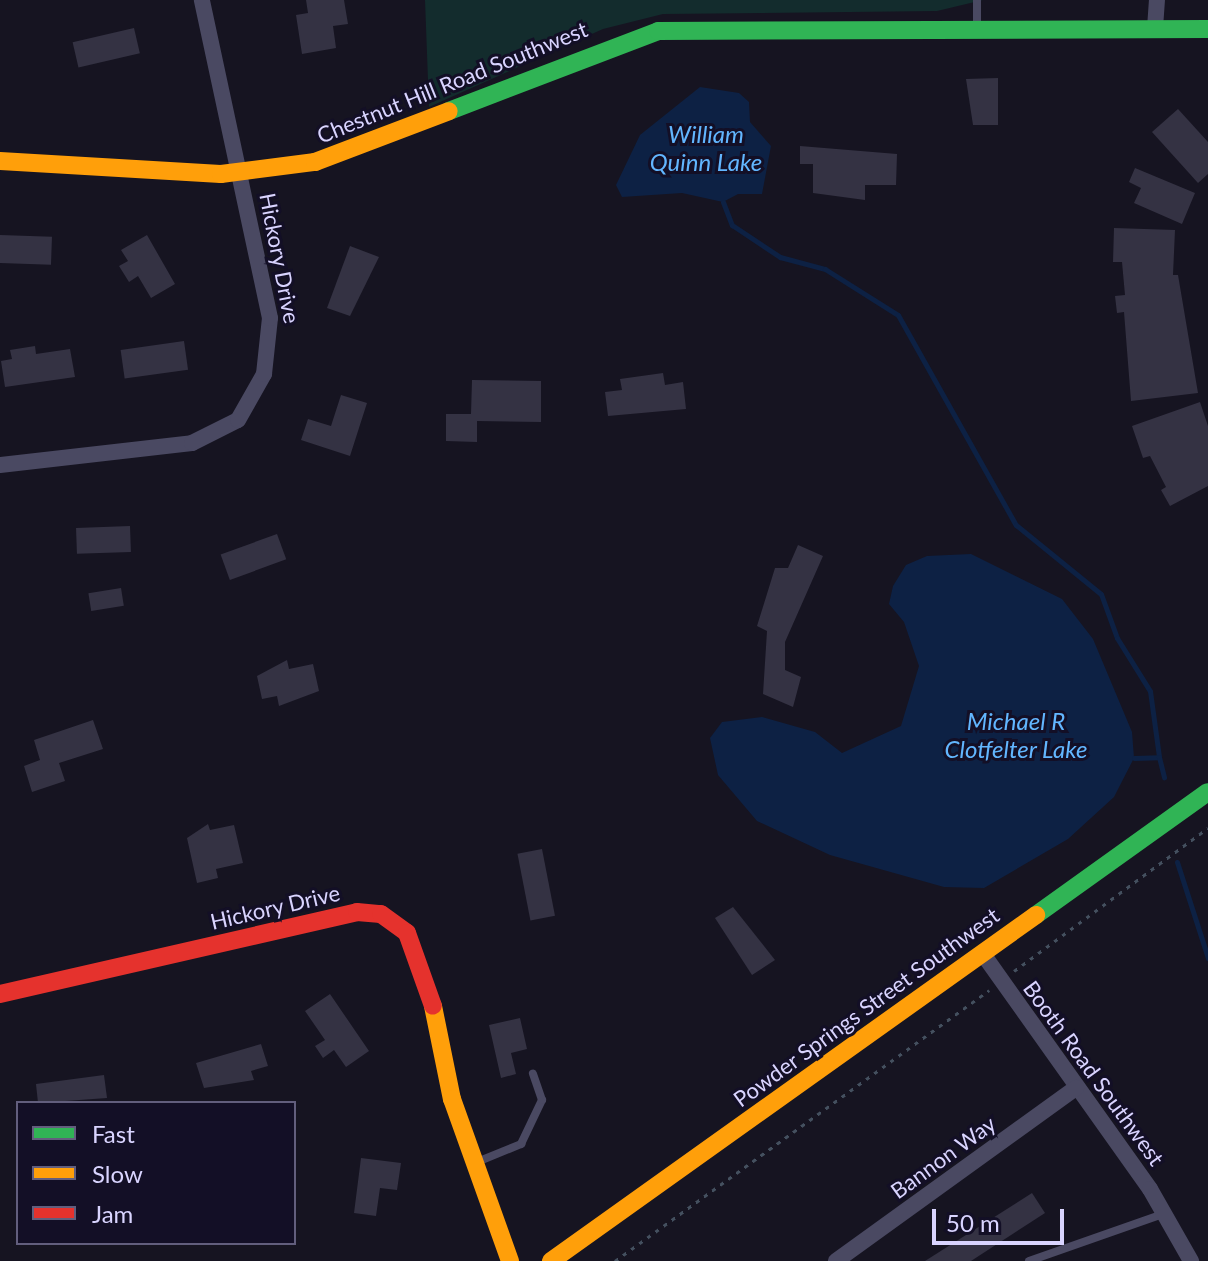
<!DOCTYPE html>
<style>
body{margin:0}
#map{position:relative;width:1208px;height:1261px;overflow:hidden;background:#161421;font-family:Lato,sans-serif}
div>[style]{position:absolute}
.green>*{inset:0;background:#132c2d}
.water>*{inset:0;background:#0d2144}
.stream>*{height:5px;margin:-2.5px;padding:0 2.5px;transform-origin:2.5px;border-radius:2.5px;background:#0d2144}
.building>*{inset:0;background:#343243;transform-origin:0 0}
.path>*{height:3px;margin-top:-1.5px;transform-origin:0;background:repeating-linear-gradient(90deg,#44505f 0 4px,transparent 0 10px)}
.lane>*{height:8px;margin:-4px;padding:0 4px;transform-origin:4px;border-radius:4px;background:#4a4962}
.street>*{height:16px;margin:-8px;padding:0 8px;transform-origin:8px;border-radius:8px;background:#4a4962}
.fast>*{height:18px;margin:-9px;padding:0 9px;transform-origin:9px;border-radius:9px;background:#30b455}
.slow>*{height:18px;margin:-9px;padding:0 9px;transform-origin:9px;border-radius:9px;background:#ff9f0a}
.jam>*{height:18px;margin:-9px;padding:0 9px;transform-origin:9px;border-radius:9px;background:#e5322d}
span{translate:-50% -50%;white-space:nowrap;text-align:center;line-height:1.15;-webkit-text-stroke:6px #130f26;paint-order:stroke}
.street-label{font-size:22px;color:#d9d4ff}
.water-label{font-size:24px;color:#62b6ff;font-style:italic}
.legend{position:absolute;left:16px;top:1101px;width:280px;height:144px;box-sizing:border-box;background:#130f26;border:2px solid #625e7d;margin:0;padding:10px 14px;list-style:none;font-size:24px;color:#d9d4ff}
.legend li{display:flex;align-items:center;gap:16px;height:40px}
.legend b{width:40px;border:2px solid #625e7d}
.scale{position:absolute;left:932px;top:1209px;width:132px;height:36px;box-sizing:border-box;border:4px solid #d9d4ff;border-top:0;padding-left:10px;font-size:24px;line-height:28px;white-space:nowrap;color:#d9d4ff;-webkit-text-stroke:6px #130f26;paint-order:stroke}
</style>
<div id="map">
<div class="green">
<div style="clip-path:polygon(425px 0,983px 0,937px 11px,663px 14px,603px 29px,429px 107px)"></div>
</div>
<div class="water">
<div style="clip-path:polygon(700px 87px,739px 93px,749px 102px,750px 122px,771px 146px,762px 194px,738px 194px,723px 202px,682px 193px,622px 197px,616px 185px,640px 135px)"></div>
<div style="clip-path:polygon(971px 554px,1062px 599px,1093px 639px,1132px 732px,1134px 758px,1114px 797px,1068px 839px,984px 888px,944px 887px,830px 855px,757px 821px,718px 775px,710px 738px,722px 722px,762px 717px,815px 732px,842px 753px,901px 726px,919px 666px,904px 622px,889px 604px,893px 586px,906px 565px,927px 556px)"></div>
</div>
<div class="stream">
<div style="left:723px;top:202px;width:25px;rotate:69deg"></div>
<div style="left:732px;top:225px;width:58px;rotate:33.7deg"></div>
<div style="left:780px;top:257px;width:47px;rotate:14.9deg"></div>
<div style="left:825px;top:269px;width:86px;rotate:32.2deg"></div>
<div style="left:898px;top:315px;width:241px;rotate:60.7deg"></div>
<div style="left:1016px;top:525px;width:109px;rotate:39.1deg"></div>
<div style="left:1101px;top:594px;width:47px;rotate:70deg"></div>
<div style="left:1117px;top:638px;width:62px;rotate:58.1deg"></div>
<div style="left:1150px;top:691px;width:67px;rotate:82.2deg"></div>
<div style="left:1134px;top:758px;width:25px;rotate:-2deg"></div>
<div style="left:1159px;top:757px;width:21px;rotate:76deg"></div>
<div style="left:1177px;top:862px;width:101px;rotate:72.1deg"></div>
</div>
<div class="building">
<div style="clip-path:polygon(306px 0,344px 0,348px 24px,333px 26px,336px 48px,302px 54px,296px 15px,308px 13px)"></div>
<div style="left:134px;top:28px;width:26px;height:63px;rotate:77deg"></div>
<div style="clip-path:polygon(998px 78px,998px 125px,973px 125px,966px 79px)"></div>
<div style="clip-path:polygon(1178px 109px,1208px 142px,1208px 174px,1198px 183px,1152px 132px)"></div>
<div style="clip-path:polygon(800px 146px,897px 154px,896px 185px,865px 185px,865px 200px,813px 193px,813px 164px,800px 164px)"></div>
<div style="clip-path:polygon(1135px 168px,1195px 193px,1182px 224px,1134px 203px,1141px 188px,1129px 182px)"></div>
<div style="clip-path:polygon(1114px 228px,1175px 230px,1173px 275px,1178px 275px,1198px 393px,1131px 401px,1124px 312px,1117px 313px,1115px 296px,1125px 295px,1122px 262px,1113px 262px)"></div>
<div style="left:0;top:235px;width:52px;height:28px;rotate:2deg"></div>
<div style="clip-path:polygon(147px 235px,175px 284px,151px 298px,138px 276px,129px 282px,119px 266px,128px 261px,121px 250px)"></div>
<div style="clip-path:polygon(350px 246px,379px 257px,350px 316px,327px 308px)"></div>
<div style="left:184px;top:341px;width:29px;height:64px;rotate:82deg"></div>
<div style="clip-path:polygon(35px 346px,36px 354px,70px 349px,75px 377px,5px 387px,1px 361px,12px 359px,10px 350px)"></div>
<div style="clip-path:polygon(663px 373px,665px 385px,683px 382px,686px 409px,608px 416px,605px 392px,622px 390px,620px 379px)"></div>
<div style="clip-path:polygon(472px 380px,541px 381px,541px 422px,477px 421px,477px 442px,446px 441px,446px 414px,471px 414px)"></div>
<div style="clip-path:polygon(341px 395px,367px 403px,350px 456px,301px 440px,308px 419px,331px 426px)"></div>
<div style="clip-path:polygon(1200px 402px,1208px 426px,1208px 486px,1170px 506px,1161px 490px,1166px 487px,1150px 456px,1143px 458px,1132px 426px)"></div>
<div style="left:130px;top:526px;width:26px;height:54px;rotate:88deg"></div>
<div style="left:277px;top:534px;width:27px;height:60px;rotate:70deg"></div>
<div style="clip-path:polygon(798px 545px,823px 556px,785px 642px,785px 670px,801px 677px,793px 707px,763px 694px,767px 631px,757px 626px,775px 568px,788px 568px)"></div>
<div style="left:121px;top:588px;width:18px;height:33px;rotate:81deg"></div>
<div style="clip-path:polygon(287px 660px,289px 669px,313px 664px,319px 691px,279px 706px,277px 696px,262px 699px,257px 676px)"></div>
<div style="clip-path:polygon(93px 720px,103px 749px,59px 763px,65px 781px,32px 792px,24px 766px,40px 760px,34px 740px)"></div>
<div style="clip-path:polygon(208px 824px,210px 830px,234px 825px,243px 863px,216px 869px,218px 878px,197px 883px,187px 838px)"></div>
<div style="left:542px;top:849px;width:68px;height:25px;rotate:79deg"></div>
<div style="clip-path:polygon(733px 907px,775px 960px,752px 975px,715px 918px)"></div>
<div style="clip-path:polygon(330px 994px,369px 1051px,346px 1067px,334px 1050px,323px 1058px,315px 1046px,325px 1040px,305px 1011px)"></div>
<div style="clip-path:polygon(520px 1018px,527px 1049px,511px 1053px,516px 1074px,501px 1078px,489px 1025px)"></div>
<div style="clip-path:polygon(261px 1044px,268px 1066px,251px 1071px,254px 1080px,204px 1088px,196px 1063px)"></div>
<div style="clip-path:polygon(104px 1075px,107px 1098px,38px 1103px,36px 1084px)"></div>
<div style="clip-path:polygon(361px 1158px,401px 1163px,397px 1190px,380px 1188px,376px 1216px,354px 1213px)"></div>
<div style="clip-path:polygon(1032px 1193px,1045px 1213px,971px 1261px,925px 1261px)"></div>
</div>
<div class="path">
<div style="left:1014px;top:971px;width:241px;rotate:-36.4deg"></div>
<div style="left:615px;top:1261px;width:462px;rotate:-35.9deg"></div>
</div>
<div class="lane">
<div style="left:977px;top:0;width:27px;rotate:90deg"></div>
<div style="left:477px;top:1162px;width:48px;rotate:-22.2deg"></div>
<div style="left:521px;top:1144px;width:49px;rotate:-64.5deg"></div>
<div style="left:542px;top:1100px;width:28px;rotate:-109deg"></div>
<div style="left:1029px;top:1261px;width:142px;rotate:-19.3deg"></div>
</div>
<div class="street">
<div style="left:1155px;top:28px;width:28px;rotate:-86deg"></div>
<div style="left:0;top:465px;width:193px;rotate:-6.5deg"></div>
<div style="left:192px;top:443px;width:51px;rotate:-26.6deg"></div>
<div style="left:238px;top:420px;width:53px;rotate:-60.5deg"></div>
<div style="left:264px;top:374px;width:56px;rotate:-83.9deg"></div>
<div style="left:270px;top:318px;width:325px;rotate:-102.1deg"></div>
<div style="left:983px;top:954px;width:288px;rotate:54.6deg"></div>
<div style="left:1150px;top:1189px;width:83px;rotate:60.3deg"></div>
<div style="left:836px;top:1261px;width:296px;rotate:-35.8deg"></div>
</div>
<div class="fast">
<div style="left:449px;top:111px;width:224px;rotate:-20.9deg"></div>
<div style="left:658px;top:31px;width:550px;rotate:-0.21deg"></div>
<div style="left:1036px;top:915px;width:211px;rotate:-35.6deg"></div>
</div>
<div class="slow">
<div style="left:0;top:161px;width:221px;rotate:3.4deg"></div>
<div style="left:221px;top:174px;width:95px;rotate:-7.3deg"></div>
<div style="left:315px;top:162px;width:143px;rotate:-20.8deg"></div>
<div style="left:433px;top:1006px;width:95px;rotate:78.5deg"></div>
<div style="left:452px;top:1099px;width:172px;rotate:70.3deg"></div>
<div style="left:551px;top:1261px;width:596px;rotate:-35.5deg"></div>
</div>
<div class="jam">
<div style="left:0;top:994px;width:366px;rotate:-12.9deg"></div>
<div style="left:357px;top:912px;width:24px;rotate:5deg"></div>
<div style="left:381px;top:914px;width:32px;rotate:36deg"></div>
<div style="left:407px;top:933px;width:77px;rotate:70.4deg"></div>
</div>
<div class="street-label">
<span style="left:452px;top:82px;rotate:-22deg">Chestnut Hill Road Southwest</span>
<span style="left:280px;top:258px;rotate:79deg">Hickory Drive</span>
<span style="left:275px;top:907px;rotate:-13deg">Hickory Drive</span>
<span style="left:866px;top:1007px;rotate:-36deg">Powder Springs Street Southwest</span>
<span style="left:1094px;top:1073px;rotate:54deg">Booth Road Southwest</span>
<span style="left:943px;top:1157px;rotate:-36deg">Bannon Way</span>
</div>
<div class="water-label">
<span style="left:706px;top:148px">William<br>Quinn Lake</span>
<span style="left:1016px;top:735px">Michael R<br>Clotfelter Lake</span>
</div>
<ul class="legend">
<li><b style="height:10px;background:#30b455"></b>Fast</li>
<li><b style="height:10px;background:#ff9f0a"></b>Slow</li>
<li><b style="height:10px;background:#e5322d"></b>Jam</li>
</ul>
<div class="scale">50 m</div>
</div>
